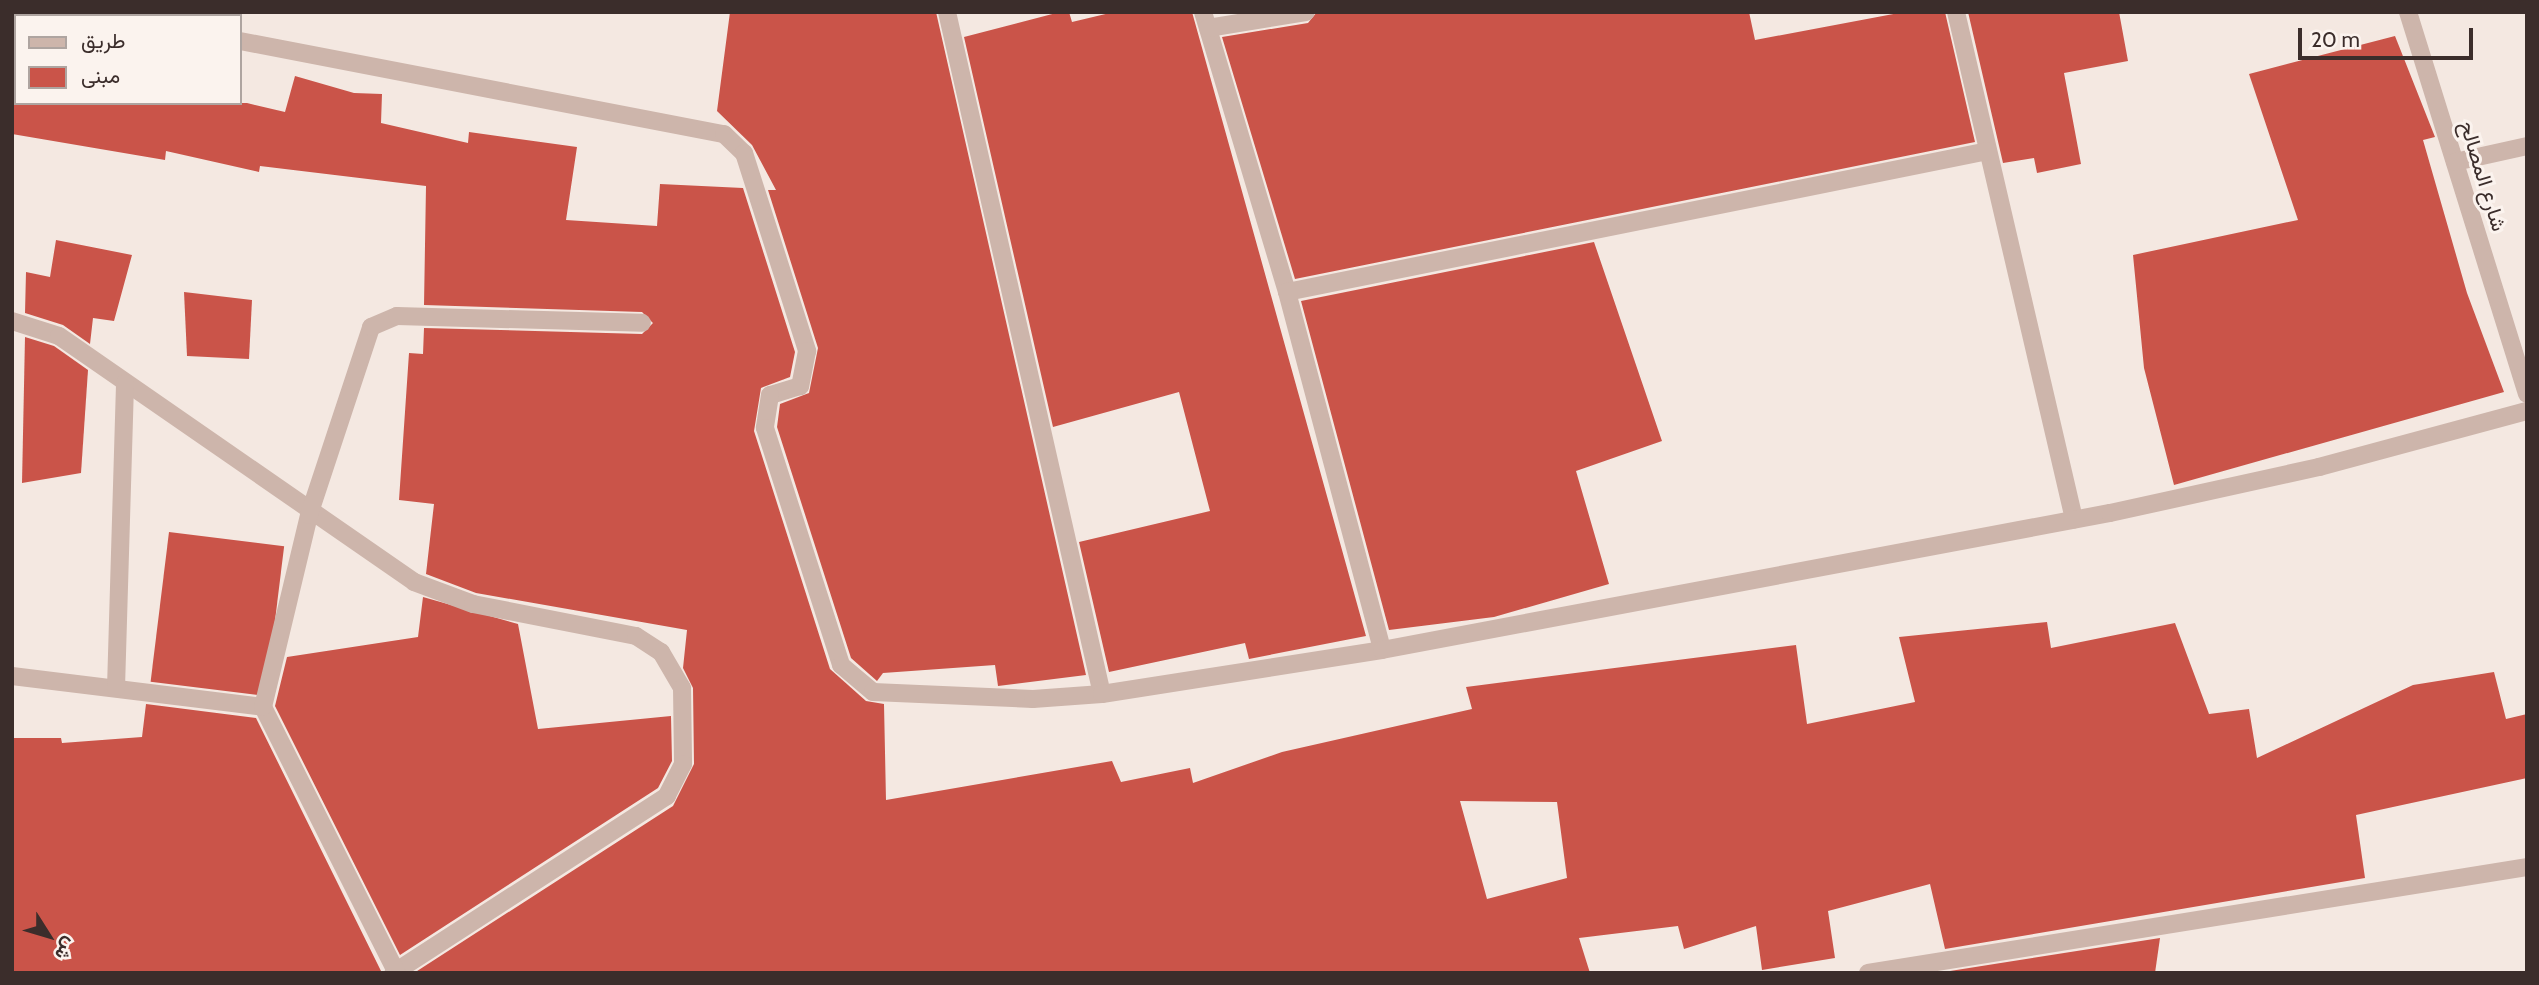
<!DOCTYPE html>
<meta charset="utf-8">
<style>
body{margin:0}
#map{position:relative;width:2539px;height:985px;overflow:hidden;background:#f4e8e1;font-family:Cabin,Vazirmatn,sans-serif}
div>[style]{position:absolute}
.building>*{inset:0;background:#ca5449;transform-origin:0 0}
.minor>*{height:18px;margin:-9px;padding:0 9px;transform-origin:9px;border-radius:9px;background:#cdb5ab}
span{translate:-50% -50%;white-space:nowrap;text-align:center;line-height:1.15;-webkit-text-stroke:6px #fbf3ee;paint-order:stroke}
.street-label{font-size:21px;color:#3b2d2b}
.frame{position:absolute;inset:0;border:14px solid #3b2d2b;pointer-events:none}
.legend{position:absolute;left:14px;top:14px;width:228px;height:91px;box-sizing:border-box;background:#fbf3ee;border:2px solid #aea4a0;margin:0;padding:9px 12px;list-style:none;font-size:21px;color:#3b2d2b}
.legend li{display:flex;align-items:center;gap:14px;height:35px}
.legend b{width:35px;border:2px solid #aea4a0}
.north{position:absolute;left:14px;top:901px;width:70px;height:70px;-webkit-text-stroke:5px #fbf3ee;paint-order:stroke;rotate:127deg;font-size:19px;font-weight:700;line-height:28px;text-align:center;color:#3b2d2b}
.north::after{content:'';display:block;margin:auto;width:24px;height:32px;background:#3b2d2b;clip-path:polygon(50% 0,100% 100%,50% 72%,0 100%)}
.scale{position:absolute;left:2298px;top:28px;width:175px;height:32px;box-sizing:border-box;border:4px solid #3b2d2b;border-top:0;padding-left:9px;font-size:21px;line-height:24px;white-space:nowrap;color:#3b2d2b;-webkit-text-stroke:5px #fbf3ee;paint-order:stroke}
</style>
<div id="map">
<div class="building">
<div style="clip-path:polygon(730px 12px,936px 12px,1086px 675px,998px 686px,995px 665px,883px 673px,877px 681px,851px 658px,777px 427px,780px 404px,809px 393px,818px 348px,768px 190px,776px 190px,752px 145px,717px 111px)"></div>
<div style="clip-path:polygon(1060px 12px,1069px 12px,1072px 22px,1114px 12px,1192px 12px,1366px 636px,1249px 659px,1245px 643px,1109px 672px,1079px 542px,1210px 511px,1179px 392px,1053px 427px,964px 37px)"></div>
<div style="clip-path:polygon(1317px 12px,1749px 12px,1755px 40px,1904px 12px,1945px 12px,1975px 142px,1295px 279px,1222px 37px,1308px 23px)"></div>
<div style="clip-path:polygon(1968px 12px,2119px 12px,2128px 61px,2064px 73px,2081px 164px,2037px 173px,2034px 158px,2003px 163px)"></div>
<div style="clip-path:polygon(2395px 36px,2435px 137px,2423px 140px,2467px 293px,2504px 392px,2174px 485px,2144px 368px,2133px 255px,2298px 220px,2249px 74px)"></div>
<div style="clip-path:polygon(evenodd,295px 76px,354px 93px,382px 94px,381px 123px,468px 143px,469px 132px,577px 147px,566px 220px,657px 226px,660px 184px,743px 188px,795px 352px,790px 377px,761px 388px,754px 431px,830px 669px,866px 701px,884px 704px,886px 800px,1112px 761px,1121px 782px,1190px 768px,1193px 783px,1282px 752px,1472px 709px,1466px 687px,1796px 645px,1807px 724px,1915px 702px,1899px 637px,2047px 622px,2051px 648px,2175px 623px,2209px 714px,2249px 709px,2257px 758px,2413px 685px,2494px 672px,2506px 719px,2527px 714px,2527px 778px,2356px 815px,2365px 878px,1945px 949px,1930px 884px,1828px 911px,1835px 958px,1762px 970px,1756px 926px,1684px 949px,1678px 926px,1579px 938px,1590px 973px,414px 973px,673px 806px,694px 764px,693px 688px,683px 668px,687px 630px,476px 593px,426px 574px,434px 504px,399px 500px,409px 353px,423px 354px,424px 328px,642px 334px,653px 323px,642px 312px,424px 305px,426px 186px,260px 166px,259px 172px,166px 151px,165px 160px,12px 134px,12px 103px,247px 103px,285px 112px,295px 76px,1460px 801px,1557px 802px,1567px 878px,1487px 899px,1460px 801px)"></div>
<div style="clip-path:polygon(56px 240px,132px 255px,114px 321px,93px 318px,90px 344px,63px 325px,25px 313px,26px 272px,50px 277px)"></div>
<div style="clip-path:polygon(1594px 242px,1662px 441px,1576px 471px,1609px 584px,1494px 617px,1389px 630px,1301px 301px)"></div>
<div style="clip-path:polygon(184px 292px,252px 300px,249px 359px,187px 356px)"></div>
<div style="clip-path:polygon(25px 337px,54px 346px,88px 370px,81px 473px,22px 483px)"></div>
<div style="left:169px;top:532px;width:116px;height:151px;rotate:7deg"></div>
<div style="clip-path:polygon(423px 597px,518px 624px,538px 729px,671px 716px,672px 761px,658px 788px,400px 955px,275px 706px,287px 657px,418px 637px)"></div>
<div style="clip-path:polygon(146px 704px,256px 718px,382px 973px,12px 973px,12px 738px,61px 738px,62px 743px,142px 737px)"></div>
<div style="clip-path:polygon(2160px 938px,2155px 973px,1950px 971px)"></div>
</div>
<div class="minor">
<div style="left:91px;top:12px;width:18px;rotate:13deg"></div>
<div style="left:947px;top:12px;width:699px;rotate:77.2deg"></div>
<div style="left:1203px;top:12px;width:292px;rotate:73.3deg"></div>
<div style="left:1287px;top:292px;width:370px;rotate:75.1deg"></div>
<div style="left:1956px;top:12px;width:521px;rotate:76.9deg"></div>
<div style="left:2408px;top:12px;width:400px;rotate:72.7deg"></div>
<div style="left:1208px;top:28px;width:99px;rotate:-9.3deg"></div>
<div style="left:240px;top:41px;width:493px;rotate:10.9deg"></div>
<div style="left:724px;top:134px;width:28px;rotate:44deg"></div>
<div style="left:744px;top:153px;width:208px;rotate:72.3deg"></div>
<div style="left:807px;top:351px;width:36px;rotate:101deg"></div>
<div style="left:800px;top:386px;width:31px;rotate:163deg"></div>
<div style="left:770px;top:395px;width:33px;rotate:99deg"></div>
<div style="left:765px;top:428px;width:249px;rotate:72.2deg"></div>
<div style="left:841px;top:665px;width:42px;rotate:40.2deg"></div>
<div style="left:873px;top:692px;width:160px;rotate:2.5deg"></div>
<div style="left:1033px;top:699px;width:69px;rotate:-4.1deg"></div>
<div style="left:1102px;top:694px;width:283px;rotate:-8.9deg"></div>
<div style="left:1382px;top:650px;width:741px;rotate:-10.66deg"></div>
<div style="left:2110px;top:513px;width:214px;rotate:-12.4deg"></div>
<div style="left:2319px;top:467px;width:215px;rotate:-15.1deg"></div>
<div style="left:2455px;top:162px;width:74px;rotate:-12.5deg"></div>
<div style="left:1287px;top:292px;width:715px;rotate:-11.37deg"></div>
<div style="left:12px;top:321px;width:49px;rotate:17.7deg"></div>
<div style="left:59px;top:336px;width:432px;rotate:34.7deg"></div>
<div style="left:414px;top:582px;width:63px;rotate:20.4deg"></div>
<div style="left:473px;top:604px;width:166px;rotate:11.1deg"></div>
<div style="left:636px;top:636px;width:30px;rotate:33deg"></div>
<div style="left:661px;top:652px;width:42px;rotate:59.7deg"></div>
<div style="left:682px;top:688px;width:76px;rotate:89.2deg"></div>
<div style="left:683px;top:764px;width:36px;rotate:117deg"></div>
<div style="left:667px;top:796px;width:326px;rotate:147.1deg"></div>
<div style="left:12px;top:676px;width:253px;rotate:7deg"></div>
<div style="left:263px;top:707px;width:298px;rotate:63.3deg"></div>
<div style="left:116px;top:688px;width:305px;rotate:-88.3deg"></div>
<div style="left:263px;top:707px;width:197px;rotate:-76.5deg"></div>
<div style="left:309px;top:515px;width:198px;rotate:-71.7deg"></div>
<div style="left:371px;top:327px;width:28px;rotate:-23deg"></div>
<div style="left:397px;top:316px;width:245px;rotate:1.6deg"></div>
<div style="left:1868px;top:973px;width:667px;rotate:-9.14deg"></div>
</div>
<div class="street-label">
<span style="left:2483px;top:176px;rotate:73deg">شارع المصالح</span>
</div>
<div class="frame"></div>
<ul class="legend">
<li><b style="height:9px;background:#cdb5ab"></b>طريق</li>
<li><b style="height:19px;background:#ca5449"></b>مبنى</li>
</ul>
<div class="north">ش</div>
<div class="scale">20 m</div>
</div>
